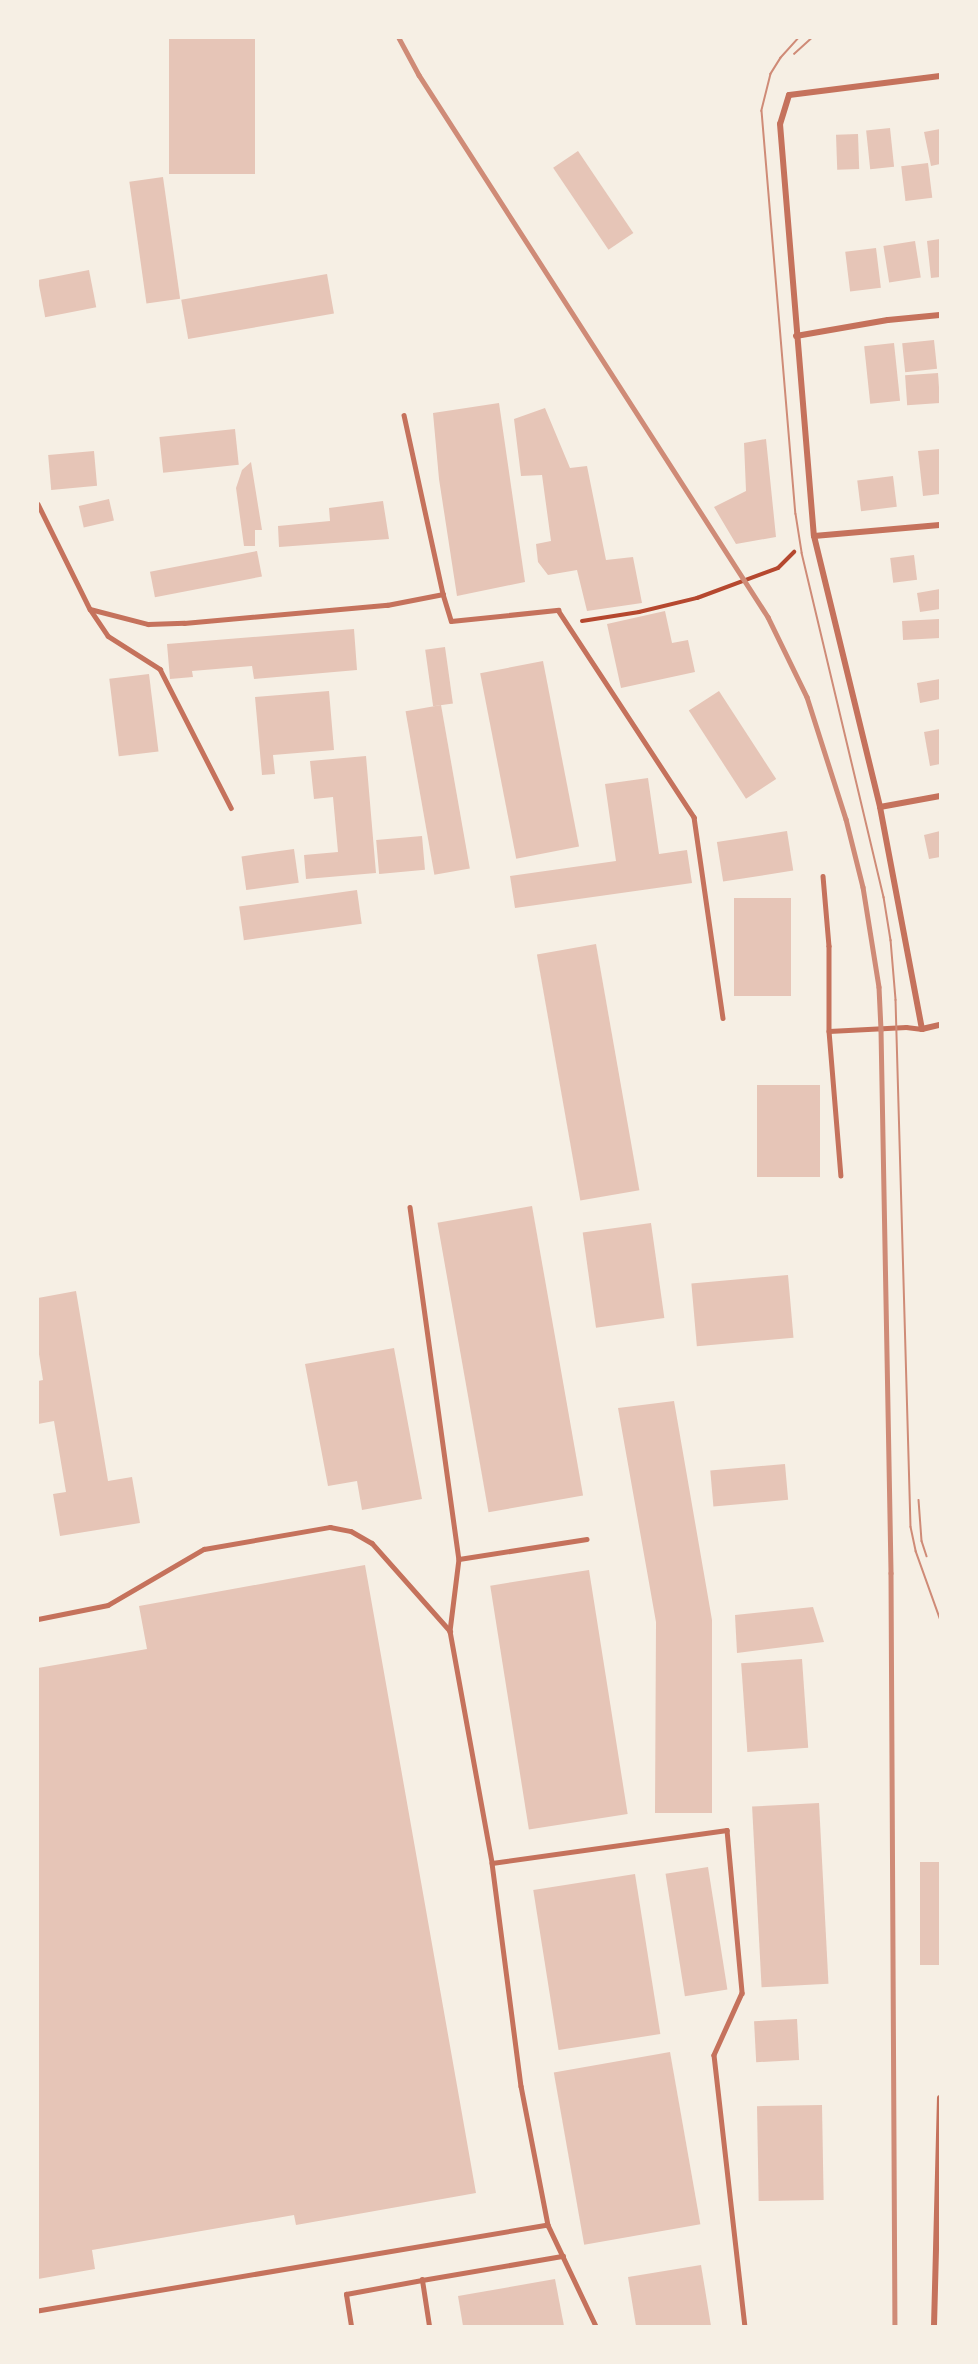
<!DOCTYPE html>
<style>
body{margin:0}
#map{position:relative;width:978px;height:2364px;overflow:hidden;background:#f6efe4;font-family:"Fira Sans",sans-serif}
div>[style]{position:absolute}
.building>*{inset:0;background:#e6c5b7;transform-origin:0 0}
.path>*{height:4px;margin:-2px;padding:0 2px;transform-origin:2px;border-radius:2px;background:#b5482f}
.service>*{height:4.5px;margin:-2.25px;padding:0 2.25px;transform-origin:2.25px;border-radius:2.25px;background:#c5725c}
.minor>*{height:6px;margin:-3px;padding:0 3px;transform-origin:3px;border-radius:3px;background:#c5725c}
.tram>*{height:1.5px;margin:-0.75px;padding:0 0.75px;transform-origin:0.75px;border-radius:0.75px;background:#cf8b77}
.rail>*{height:4.5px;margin:-2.25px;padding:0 2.25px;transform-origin:2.25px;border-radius:2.25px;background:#cf8b77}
span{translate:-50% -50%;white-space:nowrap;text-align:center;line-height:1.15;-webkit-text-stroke:5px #f6efe4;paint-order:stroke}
.frame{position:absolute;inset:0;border:39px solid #f6efe4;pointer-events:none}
</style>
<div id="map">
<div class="building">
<div style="left:169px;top:38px;width:86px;height:136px"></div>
<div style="left:890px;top:128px;width:39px;height:24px;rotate:84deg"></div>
<div style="clip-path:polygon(940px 129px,940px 164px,931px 166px,924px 132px)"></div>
<div style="left:858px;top:134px;width:35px;height:22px;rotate:88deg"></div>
<div style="left:578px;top:151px;width:99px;height:30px;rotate:56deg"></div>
<div style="left:928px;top:163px;width:35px;height:27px;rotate:83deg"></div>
<div style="left:163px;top:177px;width:123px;height:34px;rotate:82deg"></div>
<div style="clip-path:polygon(940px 239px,940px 277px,931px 278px,927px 241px)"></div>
<div style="left:915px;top:241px;width:37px;height:32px;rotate:81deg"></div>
<div style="left:876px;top:248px;width:40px;height:31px;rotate:83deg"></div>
<div style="left:89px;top:270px;width:38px;height:52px;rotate:79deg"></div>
<div style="left:327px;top:274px;width:40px;height:148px;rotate:80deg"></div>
<div style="left:934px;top:340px;width:29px;height:32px;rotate:84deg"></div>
<div style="left:894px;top:343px;width:58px;height:30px;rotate:84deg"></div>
<div style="left:938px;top:373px;width:30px;height:33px;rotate:86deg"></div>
<div style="clip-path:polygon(499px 403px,525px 582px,457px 596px,439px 479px,433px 413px)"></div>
<div style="clip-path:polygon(545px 408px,570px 468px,587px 466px,606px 560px,633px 557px,642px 603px,587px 611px,577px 570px,548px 575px,538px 562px,536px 544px,551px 541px,542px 475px,521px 476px,514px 419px)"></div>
<div style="left:235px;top:429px;width:36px;height:76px;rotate:84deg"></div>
<div style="clip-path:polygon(766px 439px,776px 537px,736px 544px,714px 507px,746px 491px,744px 443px)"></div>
<div style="clip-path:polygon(940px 449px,940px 494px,923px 496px,918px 451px)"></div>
<div style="left:94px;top:451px;width:35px;height:46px;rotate:85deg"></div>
<div style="clip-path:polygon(251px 462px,262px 530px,255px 530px,255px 546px,244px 546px,236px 488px,242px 470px)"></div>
<div style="left:893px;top:476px;width:31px;height:36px;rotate:83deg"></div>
<div style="left:109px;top:499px;width:22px;height:31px;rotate:77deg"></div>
<div style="clip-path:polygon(383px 501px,389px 539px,279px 547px,278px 526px,330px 521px,329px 508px)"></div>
<div style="left:257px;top:551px;width:26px;height:109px;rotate:79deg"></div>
<div style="left:914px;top:555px;width:25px;height:24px;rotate:83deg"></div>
<div style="clip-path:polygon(940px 589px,940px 609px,920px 612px,917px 593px)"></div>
<div style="clip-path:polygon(665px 611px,672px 643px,688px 640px,695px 672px,621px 688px,607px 624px)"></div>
<div style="left:939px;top:619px;width:19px;height:37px;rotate:87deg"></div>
<div style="clip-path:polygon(354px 629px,357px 670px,254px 679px,252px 666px,192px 671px,193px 677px,170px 679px,167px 644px)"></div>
<div style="left:445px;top:647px;width:57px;height:20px;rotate:82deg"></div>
<div style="left:543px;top:661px;width:189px;height:64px;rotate:79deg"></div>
<div style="left:149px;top:674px;width:78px;height:40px;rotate:83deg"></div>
<div style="clip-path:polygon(940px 679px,940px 699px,920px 703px,917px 683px)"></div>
<div style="clip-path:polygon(329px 691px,334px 750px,273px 755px,275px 774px,262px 775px,255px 697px)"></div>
<div style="left:719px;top:691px;width:105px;height:36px;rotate:57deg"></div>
<div style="left:441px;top:705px;width:166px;height:36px;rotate:80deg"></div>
<div style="clip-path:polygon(940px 729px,940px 764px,930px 766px,924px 732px)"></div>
<div style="clip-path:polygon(366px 756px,376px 873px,306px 879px,304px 855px,338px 852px,333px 797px,314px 799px,310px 761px)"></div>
<div style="clip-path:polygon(648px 778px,659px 854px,687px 850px,692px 883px,515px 908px,510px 876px,616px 861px,605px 784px)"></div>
<div style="left:787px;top:831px;width:40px;height:71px;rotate:81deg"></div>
<div style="clip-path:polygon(940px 831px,940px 857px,929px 859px,924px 835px)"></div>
<div style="left:422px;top:836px;width:34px;height:46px;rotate:85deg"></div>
<div style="left:294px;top:849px;width:34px;height:53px;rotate:82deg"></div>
<div style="left:357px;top:890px;width:34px;height:119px;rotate:82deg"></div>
<div style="left:734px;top:898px;width:57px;height:98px"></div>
<div style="left:596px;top:944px;width:250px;height:60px;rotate:80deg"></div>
<div style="left:757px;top:1085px;width:63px;height:92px"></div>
<div style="left:532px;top:1206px;width:294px;height:96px;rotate:80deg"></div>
<div style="left:651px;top:1223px;width:96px;height:69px;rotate:82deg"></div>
<div style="left:788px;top:1275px;width:63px;height:97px;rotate:85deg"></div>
<div style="clip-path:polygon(76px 1291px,108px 1481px,132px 1477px,140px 1523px,60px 1536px,53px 1494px,66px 1492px,54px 1421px,38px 1424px,38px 1381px,43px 1380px,38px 1348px,38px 1298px)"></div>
<div style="clip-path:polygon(394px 1348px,422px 1499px,362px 1510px,357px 1481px,328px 1486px,305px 1364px)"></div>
<div style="clip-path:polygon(674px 1401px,712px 1620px,712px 1813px,655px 1813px,656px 1622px,618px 1408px)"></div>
<div style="left:785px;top:1464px;width:36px;height:75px;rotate:85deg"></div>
<div style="clip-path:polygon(365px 1565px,476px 2193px,296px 2225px,294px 2215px,92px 2250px,95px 2269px,38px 2279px,38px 1668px,147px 1649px,139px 1606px)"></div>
<div style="left:589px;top:1570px;width:247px;height:100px;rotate:81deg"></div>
<div style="clip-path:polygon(813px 1607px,824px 1642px,737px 1653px,735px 1615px)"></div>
<div style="left:802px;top:1659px;width:89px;height:61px;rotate:86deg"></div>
<div style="left:819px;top:1803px;width:181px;height:67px;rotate:87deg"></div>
<div style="left:940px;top:1862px;width:103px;height:20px;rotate:90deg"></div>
<div style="left:708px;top:1867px;width:124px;height:43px;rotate:81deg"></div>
<div style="left:635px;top:1874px;width:162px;height:103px;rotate:81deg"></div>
<div style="left:797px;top:2019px;width:41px;height:43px;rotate:87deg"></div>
<div style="left:670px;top:2052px;width:175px;height:118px;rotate:80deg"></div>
<div style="left:822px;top:2105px;width:95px;height:65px;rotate:89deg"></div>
<div style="clip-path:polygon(701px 2265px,711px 2326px,636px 2326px,628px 2277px)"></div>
<div style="clip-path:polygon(555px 2279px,564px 2326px,463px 2326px,458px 2296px)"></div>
</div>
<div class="path">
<div style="left:582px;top:621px;width:58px;rotate:-9deg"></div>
<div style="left:639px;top:612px;width:60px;rotate:-13.6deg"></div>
<div style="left:697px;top:598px;width:86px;rotate:-20.3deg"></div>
<div style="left:778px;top:568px;width:23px;rotate:-45deg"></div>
</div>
<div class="service">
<div style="left:404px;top:415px;width:183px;rotate:77.7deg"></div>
<div style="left:38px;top:504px;width:117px;rotate:63.7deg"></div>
<div style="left:90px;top:609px;width:32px;rotate:56deg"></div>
<div style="left:108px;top:636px;width:62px;rotate:32.4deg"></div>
<div style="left:160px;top:669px;width:156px;rotate:62.9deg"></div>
<div style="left:90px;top:609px;width:60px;rotate:14.5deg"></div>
<div style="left:148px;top:624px;width:36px;rotate:-2deg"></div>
<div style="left:184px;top:623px;width:204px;rotate:-5.1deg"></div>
<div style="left:387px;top:605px;width:57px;rotate:-11.1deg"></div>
<div style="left:443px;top:594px;width:28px;rotate:73deg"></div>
<div style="left:451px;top:621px;width:108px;rotate:-5.9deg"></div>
<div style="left:558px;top:610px;width:248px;rotate:56.7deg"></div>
<div style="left:694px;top:817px;width:203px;rotate:81.8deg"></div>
<div style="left:823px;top:876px;width:70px;rotate:85.1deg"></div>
<div style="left:829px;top:946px;width:85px;rotate:90deg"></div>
<div style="left:829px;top:1031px;width:145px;rotate:85.3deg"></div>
<div style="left:829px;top:1031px;width:77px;rotate:-3deg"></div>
<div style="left:906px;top:1027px;width:16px;rotate:7deg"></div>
<div style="left:410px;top:1207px;width:355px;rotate:82.1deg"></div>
<div style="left:459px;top:1559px;width:73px;rotate:97.1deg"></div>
<div style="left:459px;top:1559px;width:129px;rotate:-8.9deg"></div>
<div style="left:38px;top:1619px;width:71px;rotate:-11.3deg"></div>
<div style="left:108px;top:1605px;width:111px;rotate:-30.3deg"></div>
<div style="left:204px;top:1549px;width:128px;rotate:-9.9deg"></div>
<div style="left:330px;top:1527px;width:21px;rotate:11deg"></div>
<div style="left:351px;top:1531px;width:24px;rotate:30deg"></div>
<div style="left:372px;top:1543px;width:118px;rotate:48.4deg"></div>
<div style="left:450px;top:1631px;width:236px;rotate:79.7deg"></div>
<div style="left:492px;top:1863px;width:225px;rotate:82.6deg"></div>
<div style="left:521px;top:2086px;width:142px;rotate:79deg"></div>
<div style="left:548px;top:2225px;width:517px;rotate:170.43deg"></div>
<div style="left:492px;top:1863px;width:237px;rotate:-8deg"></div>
<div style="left:727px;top:1830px;width:164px;rotate:84.7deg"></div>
<div style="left:742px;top:1993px;width:68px;rotate:114.3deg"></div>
<div style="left:714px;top:2055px;width:273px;rotate:83.5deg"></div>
<div style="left:548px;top:2225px;width:112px;rotate:64.6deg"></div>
<div style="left:351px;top:2326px;width:32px;rotate:-99deg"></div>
<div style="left:346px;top:2294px;width:77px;rotate:-10.4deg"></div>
<div style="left:429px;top:2326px;width:47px;rotate:-98.7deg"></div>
<div style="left:422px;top:2280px;width:143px;rotate:-9.7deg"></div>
</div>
<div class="minor">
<div style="left:940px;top:76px;width:152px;rotate:172.8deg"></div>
<div style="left:789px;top:95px;width:30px;rotate:107deg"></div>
<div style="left:780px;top:124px;width:413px;rotate:85.3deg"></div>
<div style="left:814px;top:536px;width:279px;rotate:76.3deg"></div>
<div style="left:880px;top:807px;width:226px;rotate:79.3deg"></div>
<div style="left:922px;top:1029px;width:18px;rotate:-13deg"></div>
<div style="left:796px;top:336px;width:93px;rotate:-9.9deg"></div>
<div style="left:888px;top:320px;width:52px;rotate:-5.5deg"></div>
<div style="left:814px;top:536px;width:126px;rotate:-5deg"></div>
<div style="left:880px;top:807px;width:61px;rotate:-10.4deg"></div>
<div style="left:934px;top:2326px;width:228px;rotate:-88.5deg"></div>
</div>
<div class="tram">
<div style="left:799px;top:38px;width:27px;rotate:132deg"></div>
<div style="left:781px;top:58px;width:19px;rotate:122deg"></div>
<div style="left:771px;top:74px;width:38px;rotate:104deg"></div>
<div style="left:762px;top:111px;width:404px;rotate:85.2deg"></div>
<div style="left:796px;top:514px;width:39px;rotate:81deg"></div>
<div style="left:802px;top:553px;width:354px;rotate:76.6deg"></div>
<div style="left:884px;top:897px;width:44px;rotate:80.8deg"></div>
<div style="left:891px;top:940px;width:60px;rotate:85.2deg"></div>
<div style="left:896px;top:1000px;width:527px;rotate:88.37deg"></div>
<div style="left:911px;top:1527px;width:25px;rotate:78deg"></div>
<div style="left:916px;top:1551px;width:71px;rotate:70.3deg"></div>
<div style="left:794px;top:54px;width:24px;rotate:-42deg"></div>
<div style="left:919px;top:1500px;width:41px;rotate:85.8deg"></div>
<div style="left:922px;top:1541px;width:16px;rotate:72deg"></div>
</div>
<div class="rail">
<div style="left:399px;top:38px;width:42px;rotate:61.6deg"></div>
<div style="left:419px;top:75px;width:645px;rotate:57.22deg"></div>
<div style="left:768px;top:617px;width:89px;rotate:64deg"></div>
<div style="left:807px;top:697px;width:128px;rotate:72.3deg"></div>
<div style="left:846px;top:819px;width:70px;rotate:76deg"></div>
<div style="left:863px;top:887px;width:101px;rotate:80.9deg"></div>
<div style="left:879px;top:987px;width:43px;rotate:87.3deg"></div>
<div style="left:881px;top:1030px;width:543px;rotate:88.94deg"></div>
<div style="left:891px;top:1573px;width:753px;rotate:89.7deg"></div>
</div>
<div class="frame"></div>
</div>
